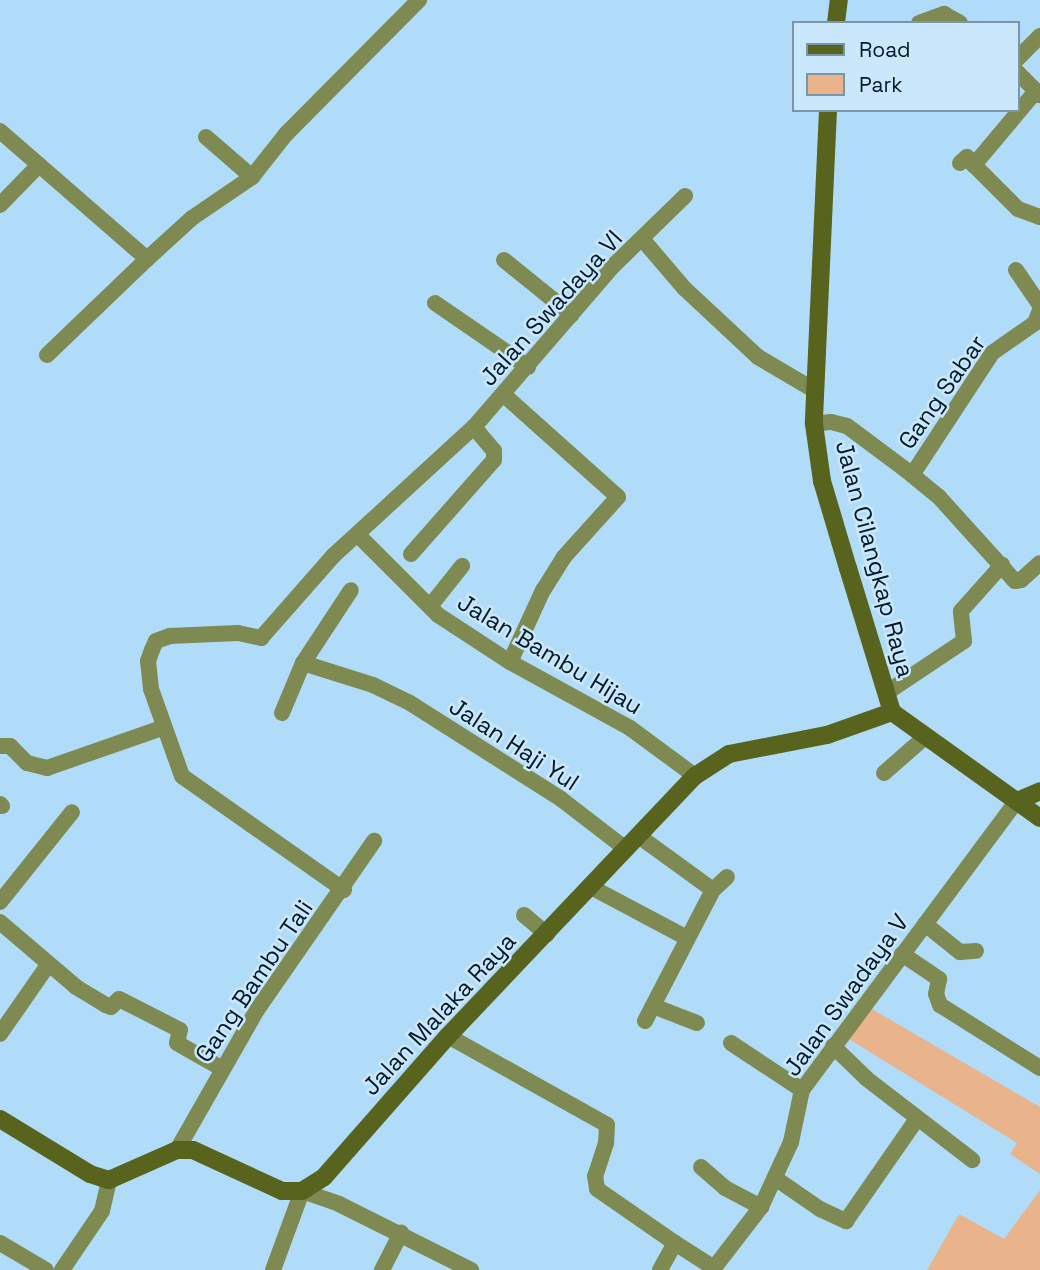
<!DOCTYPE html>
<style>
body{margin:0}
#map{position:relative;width:1040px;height:1270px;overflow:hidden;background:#b1dcf9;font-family:"Space Grotesk",sans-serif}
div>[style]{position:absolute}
.green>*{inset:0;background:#e9b38b}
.street>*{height:16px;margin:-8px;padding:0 8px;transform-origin:8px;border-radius:8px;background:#7f8a53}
.secondary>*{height:18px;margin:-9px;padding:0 9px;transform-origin:9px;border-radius:9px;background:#58631d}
span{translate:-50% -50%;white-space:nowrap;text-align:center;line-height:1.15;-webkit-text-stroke:5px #cbe7fb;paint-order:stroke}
.street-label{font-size:24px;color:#00192b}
.legend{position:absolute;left:792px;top:21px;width:228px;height:91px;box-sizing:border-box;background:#cbe7fb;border:2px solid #7a95a8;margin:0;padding:9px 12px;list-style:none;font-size:21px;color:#00192b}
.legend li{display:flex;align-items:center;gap:14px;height:35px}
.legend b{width:35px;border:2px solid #7a95a8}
</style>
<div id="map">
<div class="green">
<div style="clip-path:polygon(870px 1008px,1040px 1107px,1040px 1174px,1010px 1154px,1017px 1143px,849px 1039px)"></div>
<div style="clip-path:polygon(1040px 1190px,1040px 1270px,927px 1270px,959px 1214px,1004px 1239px)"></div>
</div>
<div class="street">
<div style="left:919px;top:23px;width:27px;rotate:-20deg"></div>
<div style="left:944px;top:14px;width:18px;rotate:29deg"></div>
<div style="left:1017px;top:59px;width:33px;rotate:-45deg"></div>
<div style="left:1017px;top:72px;width:33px;rotate:45deg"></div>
<div style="left:1036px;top:91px;width:97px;rotate:130deg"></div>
<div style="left:974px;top:165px;width:62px;rotate:45deg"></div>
<div style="left:1018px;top:209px;width:23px;rotate:20deg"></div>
<div style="left:0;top:131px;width:195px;rotate:41deg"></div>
<div style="left:147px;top:259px;width:61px;rotate:-42.3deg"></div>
<div style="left:192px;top:218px;width:73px;rotate:-34.3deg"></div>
<div style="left:252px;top:177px;width:55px;rotate:-51.7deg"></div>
<div style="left:286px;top:134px;width:189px;rotate:-45.2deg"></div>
<div style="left:206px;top:137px;width:61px;rotate:41deg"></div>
<div style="left:960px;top:163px;width:9px;rotate:-41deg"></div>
<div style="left:967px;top:157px;width:11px;rotate:49deg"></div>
<div style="left:0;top:205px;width:56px;rotate:-45.7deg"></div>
<div style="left:643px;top:240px;width:63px;rotate:49.5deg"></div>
<div style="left:684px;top:288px;width:101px;rotate:43deg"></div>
<div style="left:758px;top:357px;width:65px;rotate:30.5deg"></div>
<div style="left:504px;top:260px;width:87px;rotate:39deg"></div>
<div style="left:1016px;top:270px;width:42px;rotate:55.6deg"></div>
<div style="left:435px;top:303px;width:113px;rotate:34.5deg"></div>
<div style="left:47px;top:355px;width:139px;rotate:-43.8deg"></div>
<div style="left:504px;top:395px;width:153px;rotate:41.8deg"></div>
<div style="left:618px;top:497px;width:81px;rotate:132deg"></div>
<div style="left:564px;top:557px;width:39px;rotate:122deg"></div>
<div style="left:543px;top:590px;width:79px;rotate:114.6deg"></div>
<div style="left:814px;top:424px;width:17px;rotate:-7deg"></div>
<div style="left:831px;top:422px;width:16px;rotate:14deg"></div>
<div style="left:847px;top:426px;width:74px;rotate:36.7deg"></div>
<div style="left:906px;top:470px;width:43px;rotate:39.3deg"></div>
<div style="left:939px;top:497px;width:113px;rotate:47.9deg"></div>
<div style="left:1015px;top:581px;width:6px;rotate:-9deg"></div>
<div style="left:1021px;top:580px;width:25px;rotate:-42deg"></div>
<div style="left:912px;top:475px;width:146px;rotate:-56.7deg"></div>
<div style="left:992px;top:353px;width:52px;rotate:-34.9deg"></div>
<div style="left:1035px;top:323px;width:14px;rotate:-69deg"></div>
<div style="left:358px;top:535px;width:113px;rotate:45deg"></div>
<div style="left:438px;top:615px;width:86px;rotate:33.1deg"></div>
<div style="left:510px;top:662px;width:137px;rotate:28.8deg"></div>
<div style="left:630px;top:728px;width:81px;rotate:36.4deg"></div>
<div style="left:411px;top:554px;width:125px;rotate:-48.6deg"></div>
<div style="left:494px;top:460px;width:9px;rotate:-90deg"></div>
<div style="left:494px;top:451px;width:31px;rotate:-130deg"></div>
<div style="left:431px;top:605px;width:50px;rotate:-51.5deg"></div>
<div style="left:303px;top:663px;width:73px;rotate:17.4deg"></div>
<div style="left:373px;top:685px;width:41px;rotate:25.9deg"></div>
<div style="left:410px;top:703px;width:179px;rotate:32.4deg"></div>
<div style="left:561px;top:799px;width:82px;rotate:37.6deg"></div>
<div style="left:886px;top:693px;width:94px;rotate:-33.7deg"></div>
<div style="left:964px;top:641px;width:30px;rotate:-96deg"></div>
<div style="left:961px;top:611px;width:62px;rotate:-48.3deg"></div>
<div style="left:282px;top:713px;width:54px;rotate:-67.2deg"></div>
<div style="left:303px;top:663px;width:87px;rotate:-56.7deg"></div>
<div style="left:0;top:746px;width:10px"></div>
<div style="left:10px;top:746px;width:24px;rotate:45deg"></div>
<div style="left:27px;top:763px;width:21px;rotate:14deg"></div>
<div style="left:47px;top:768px;width:122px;rotate:-19.2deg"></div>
<div style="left:884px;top:773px;width:55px;rotate:-41.3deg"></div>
<div style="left:0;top:804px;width:3px;rotate:45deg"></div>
<div style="left:640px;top:837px;width:90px;rotate:36deg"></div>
<div style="left:591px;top:887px;width:109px;rotate:28deg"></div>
<div style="left:344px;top:890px;width:198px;rotate:-144.9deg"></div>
<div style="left:182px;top:776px;width:92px;rotate:-109.6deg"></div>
<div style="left:151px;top:689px;width:28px;rotate:-96deg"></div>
<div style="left:148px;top:661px;width:12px;rotate:-70deg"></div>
<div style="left:152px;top:650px;width:10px;rotate:-66deg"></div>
<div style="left:156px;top:641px;width:15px;rotate:-20deg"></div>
<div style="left:170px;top:636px;width:68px;rotate:-2.5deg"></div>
<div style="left:238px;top:633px;width:24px;rotate:12deg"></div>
<div style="left:261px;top:638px;width:109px;rotate:-48.7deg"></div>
<div style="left:333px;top:556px;width:191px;rotate:-42.5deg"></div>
<div style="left:474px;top:427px;width:211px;rotate:-49.2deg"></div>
<div style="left:612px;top:267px;width:102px;rotate:-44.2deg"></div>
<div style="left:0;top:902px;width:115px;rotate:-51.3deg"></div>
<div style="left:524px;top:915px;width:30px;rotate:40deg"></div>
<div style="left:0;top:922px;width:100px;rotate:40.5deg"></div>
<div style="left:76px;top:987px;width:35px;rotate:31deg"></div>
<div style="left:106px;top:1005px;width:5px;rotate:22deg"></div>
<div style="left:111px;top:1007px;width:11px;rotate:-45deg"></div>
<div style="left:119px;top:999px;width:68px;rotate:26.9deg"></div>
<div style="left:180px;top:1030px;width:13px;rotate:103deg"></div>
<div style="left:177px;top:1043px;width:51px;rotate:29.6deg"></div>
<div style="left:925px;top:924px;width:45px;rotate:38.7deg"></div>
<div style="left:960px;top:952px;width:16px;rotate:-4deg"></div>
<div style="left:902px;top:954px;width:45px;rotate:34deg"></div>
<div style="left:939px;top:979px;width:15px;rotate:101deg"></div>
<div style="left:936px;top:994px;width:12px;rotate:70deg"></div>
<div style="left:940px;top:1005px;width:118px;rotate:32.2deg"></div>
<div style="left:653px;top:1006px;width:47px;rotate:21.1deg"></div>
<div style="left:645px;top:1021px;width:148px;rotate:-62.6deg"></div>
<div style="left:713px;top:890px;width:19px;rotate:-43deg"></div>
<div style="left:0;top:1034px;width:84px;rotate:-55.2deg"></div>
<div style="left:448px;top:1036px;width:182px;rotate:29.2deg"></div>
<div style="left:607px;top:1125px;width:18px;rotate:93deg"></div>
<div style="left:606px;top:1143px;width:35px;rotate:108deg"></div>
<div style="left:595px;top:1176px;width:13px;rotate:81deg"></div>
<div style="left:597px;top:1189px;width:95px;rotate:34.7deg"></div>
<div style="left:731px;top:1043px;width:85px;rotate:33.5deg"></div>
<div style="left:833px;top:1046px;width:47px;rotate:44.1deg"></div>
<div style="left:867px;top:1079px;width:133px;rotate:37.6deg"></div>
<div style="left:177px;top:1150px;width:161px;rotate:-60.3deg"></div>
<div style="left:257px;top:1010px;width:206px;rotate:-55.3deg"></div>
<div style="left:701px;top:1167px;width:32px;rotate:41deg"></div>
<div style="left:725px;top:1188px;width:41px;rotate:27.8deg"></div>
<div style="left:775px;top:1178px;width:55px;rotate:34.6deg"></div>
<div style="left:820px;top:1209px;width:29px;rotate:25deg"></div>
<div style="left:846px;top:1221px;width:124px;rotate:-55.2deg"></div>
<div style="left:0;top:1243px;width:53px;rotate:30.4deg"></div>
<div style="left:62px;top:1270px;width:71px;rotate:-55.9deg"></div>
<div style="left:102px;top:1211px;width:32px;rotate:-77deg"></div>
<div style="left:273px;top:1270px;width:84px;rotate:-69.8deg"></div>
<div style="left:302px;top:1191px;width:39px;rotate:19deg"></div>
<div style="left:339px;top:1204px;width:148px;rotate:26.6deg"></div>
<div style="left:382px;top:1270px;width:42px;rotate:-62.8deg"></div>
<div style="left:660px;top:1270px;width:31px;rotate:-61deg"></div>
<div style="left:675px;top:1243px;width:46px;rotate:32.7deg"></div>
<div style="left:714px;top:1268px;width:77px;rotate:-52.4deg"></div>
<div style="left:761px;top:1207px;width:72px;rotate:-65.2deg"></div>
<div style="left:791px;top:1142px;width:53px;rotate:-78.1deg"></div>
<div style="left:802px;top:1090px;width:360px;rotate:-53.4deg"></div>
</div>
<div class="secondary">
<div style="left:836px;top:23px;width:23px;rotate:-83deg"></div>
<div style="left:828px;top:110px;width:314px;rotate:92.6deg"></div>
<div style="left:814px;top:424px;width:58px;rotate:82deg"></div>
<div style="left:822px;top:481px;width:91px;rotate:73.4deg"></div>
<div style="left:848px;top:568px;width:151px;rotate:73deg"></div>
<div style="left:892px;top:712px;width:182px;rotate:35.6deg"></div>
<div style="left:1017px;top:801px;width:25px;rotate:-23deg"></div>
<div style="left:0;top:1119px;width:105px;rotate:31.4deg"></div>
<div style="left:90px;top:1174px;width:20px;rotate:18deg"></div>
<div style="left:109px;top:1180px;width:74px;rotate:-23.8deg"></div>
<div style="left:177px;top:1150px;width:16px"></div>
<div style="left:193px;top:1150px;width:98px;rotate:24.7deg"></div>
<div style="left:282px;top:1191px;width:20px"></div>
<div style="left:302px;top:1191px;width:26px;rotate:-32deg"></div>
<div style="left:324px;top:1177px;width:188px;rotate:-48.7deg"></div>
<div style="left:448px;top:1036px;width:359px;rotate:-46.5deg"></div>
<div style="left:695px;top:776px;width:40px;rotate:-32.9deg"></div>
<div style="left:729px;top:754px;width:100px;rotate:-11deg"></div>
<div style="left:827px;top:735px;width:69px;rotate:-19.5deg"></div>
</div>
<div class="street-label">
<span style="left:551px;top:308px;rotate:-48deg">Jalan Swadaya VI</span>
<span style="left:942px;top:392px;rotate:-55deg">Gang Sabar</span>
<span style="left:875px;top:559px;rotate:75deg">Jalan Cilangkap Raya</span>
<span style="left:550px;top:654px;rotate:31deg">Jalan Bambu Hijau</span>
<span style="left:514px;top:744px;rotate:33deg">Jalan Haji Yul</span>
<span style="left:254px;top:981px;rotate:-56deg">Gang Bambu Tali</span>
<span style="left:846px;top:995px;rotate:-54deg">Jalan Swadaya V</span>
<span style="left:439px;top:1014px;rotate:-47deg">Jalan Malaka Raya</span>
</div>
<ul class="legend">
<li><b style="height:9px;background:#58631d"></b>Road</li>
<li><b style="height:19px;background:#e9b38b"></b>Park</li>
</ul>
</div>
